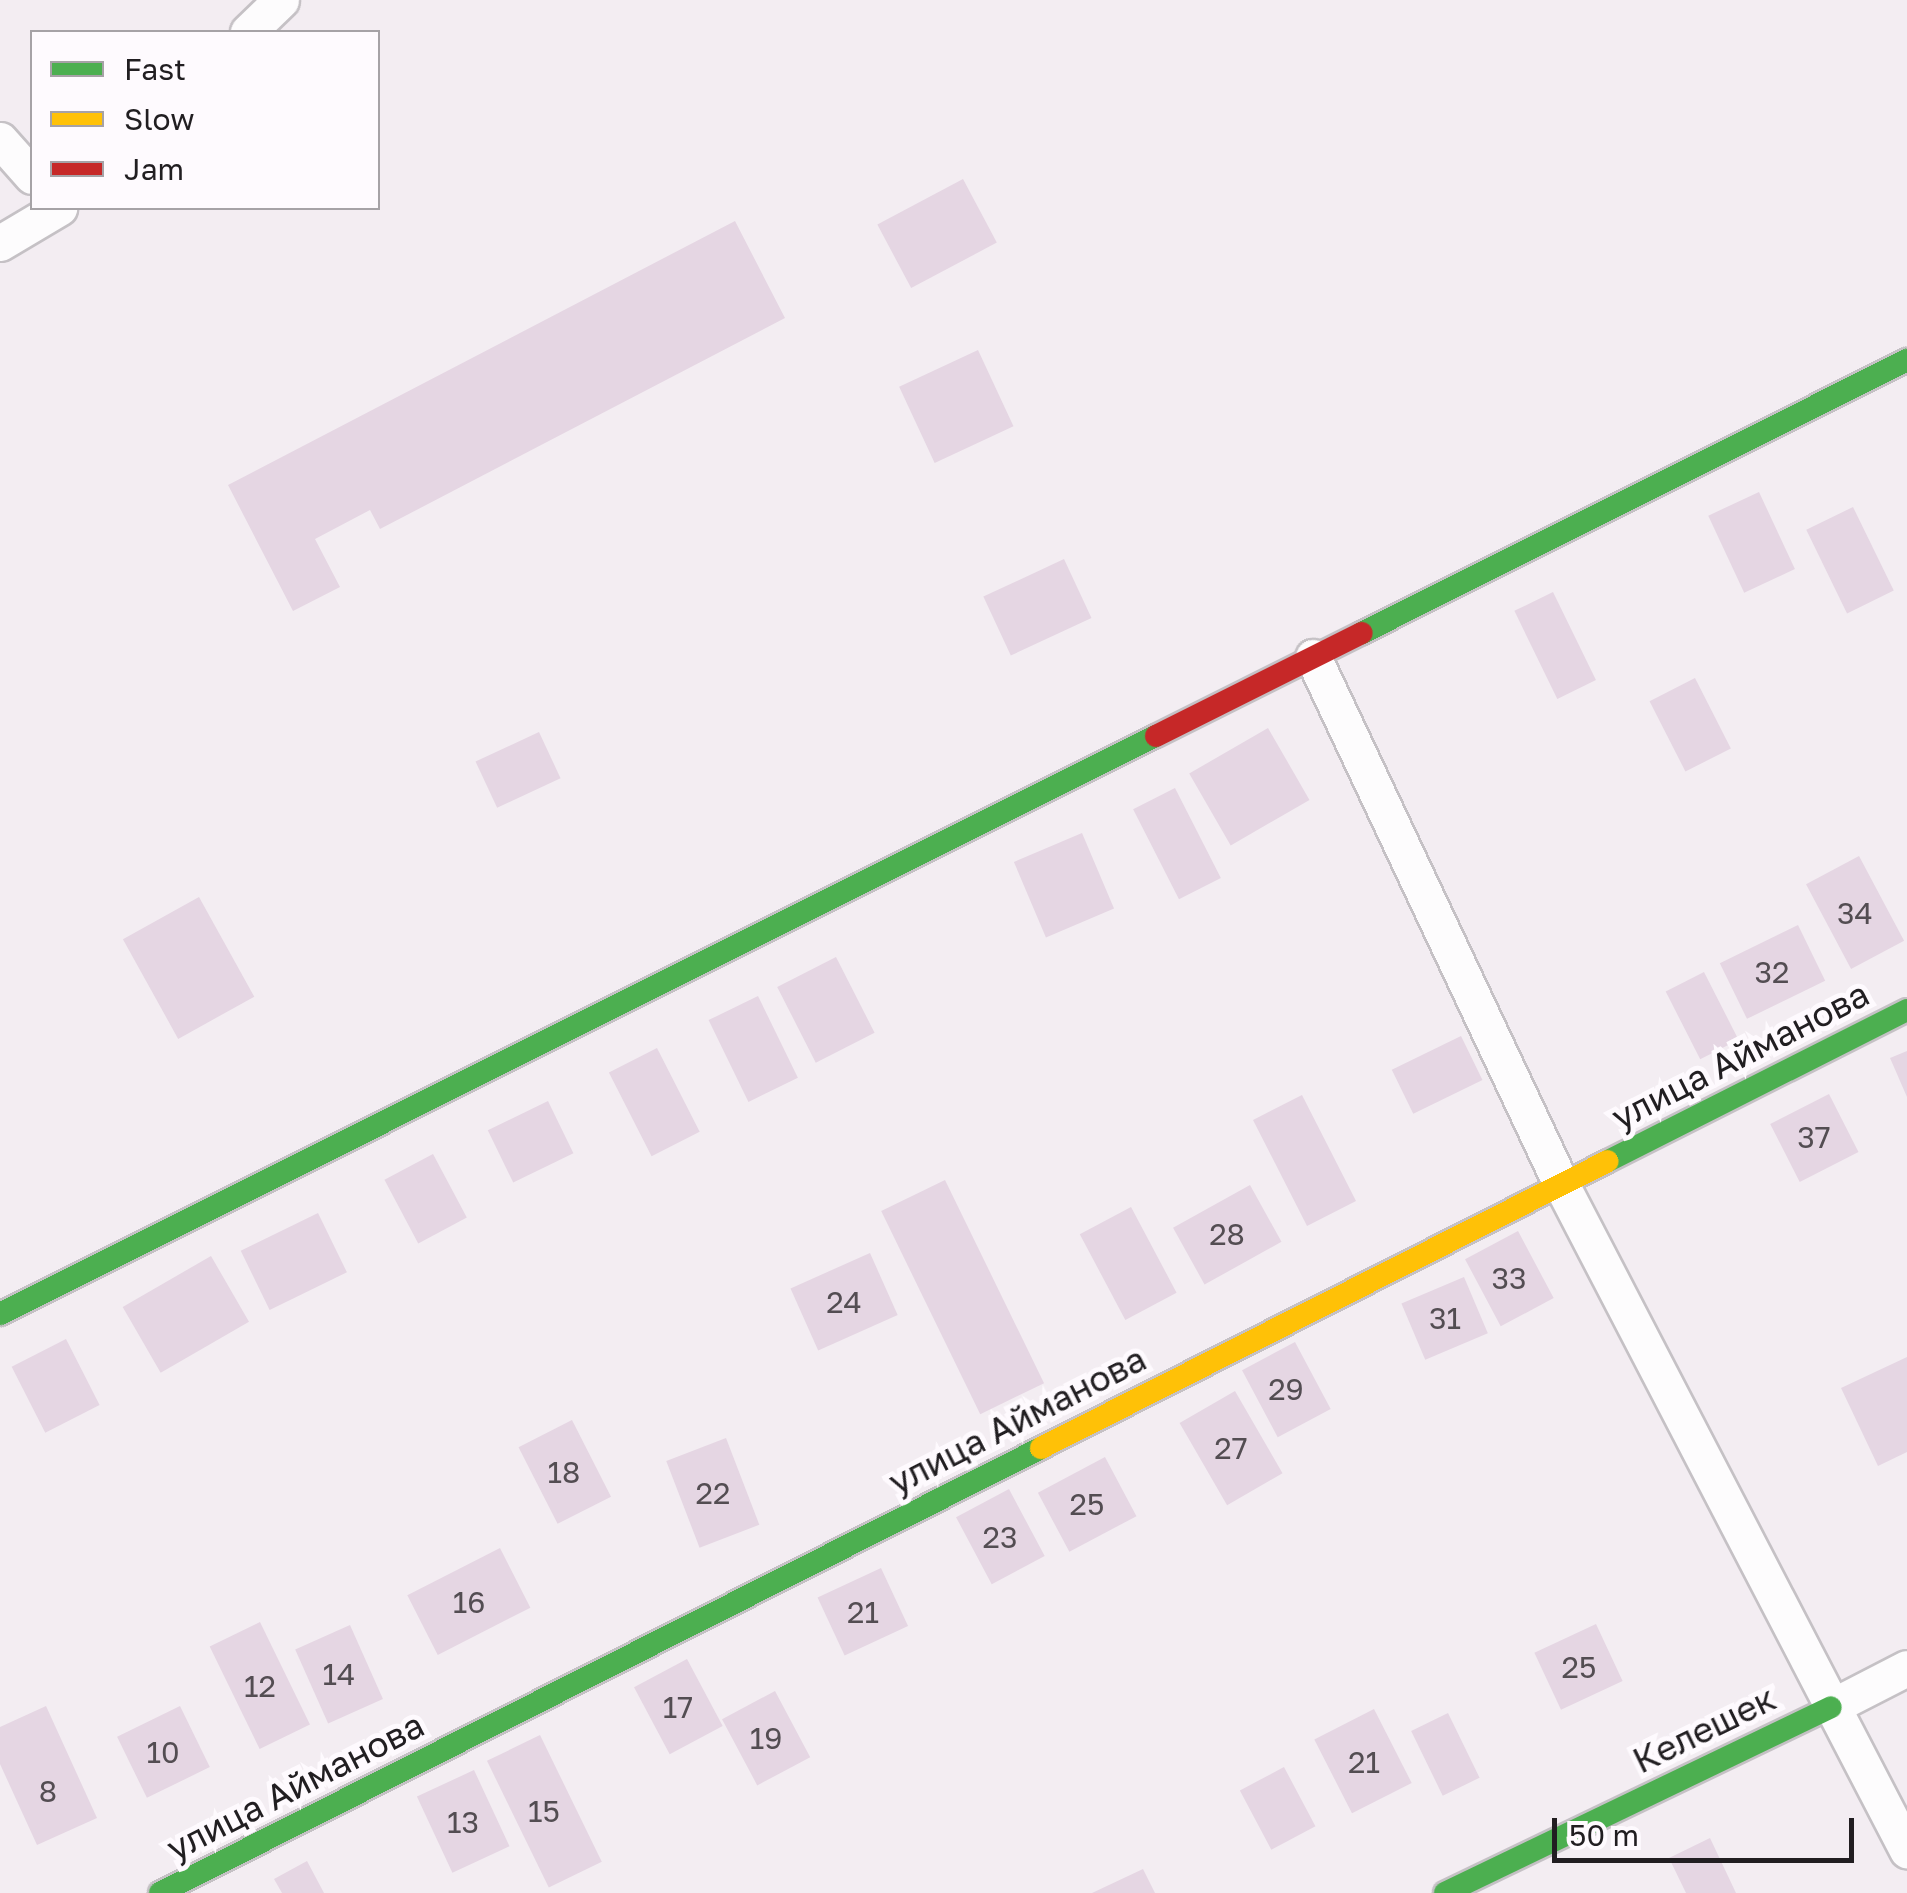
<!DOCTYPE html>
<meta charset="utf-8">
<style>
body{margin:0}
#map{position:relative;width:1907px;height:1893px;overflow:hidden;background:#f3edf2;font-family:"Golos Text",sans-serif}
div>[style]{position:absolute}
.building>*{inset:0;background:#e5d6e3;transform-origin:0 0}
.roads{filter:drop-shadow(2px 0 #c5c1c5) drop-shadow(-2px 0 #c5c1c5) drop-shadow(0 2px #c5c1c5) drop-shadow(0 -2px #c5c1c5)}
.street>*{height:35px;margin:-17.5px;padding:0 17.5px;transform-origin:17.5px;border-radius:17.5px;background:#fdfcfd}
.fast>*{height:22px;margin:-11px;padding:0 11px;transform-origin:11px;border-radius:11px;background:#4caf50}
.slow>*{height:22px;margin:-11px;padding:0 11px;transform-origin:11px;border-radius:11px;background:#ffc107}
.jam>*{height:22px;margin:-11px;padding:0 11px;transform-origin:11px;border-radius:11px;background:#c62828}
span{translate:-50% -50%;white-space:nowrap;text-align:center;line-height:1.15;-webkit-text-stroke:10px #fefafe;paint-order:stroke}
.number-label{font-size:30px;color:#534d52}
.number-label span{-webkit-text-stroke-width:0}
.street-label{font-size:35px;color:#211e21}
.legend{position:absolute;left:30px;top:30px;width:350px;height:180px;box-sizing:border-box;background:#fefafe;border:2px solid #a6a2a6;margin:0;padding:12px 18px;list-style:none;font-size:30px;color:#211e21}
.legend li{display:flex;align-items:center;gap:20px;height:50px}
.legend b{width:50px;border:2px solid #a6a2a6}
.scale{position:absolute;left:1552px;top:1818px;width:302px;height:45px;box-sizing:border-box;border:5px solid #211e21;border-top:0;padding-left:12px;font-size:30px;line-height:35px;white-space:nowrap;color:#211e21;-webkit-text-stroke:8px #fefafe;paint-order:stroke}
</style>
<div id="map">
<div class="building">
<div style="left:963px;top:179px;width:72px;height:97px;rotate:62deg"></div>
<div style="clip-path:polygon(735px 221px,785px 318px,380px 529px,370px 510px,315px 539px,340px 587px,293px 611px,228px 485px)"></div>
<div style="left:978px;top:350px;width:84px;height:87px;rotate:65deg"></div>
<div style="left:1759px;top:492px;width:85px;height:56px;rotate:65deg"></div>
<div style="left:1853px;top:507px;width:93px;height:52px;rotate:64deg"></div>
<div style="left:1064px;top:559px;width:65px;height:89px;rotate:65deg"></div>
<div style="left:1553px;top:592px;width:98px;height:43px;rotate:64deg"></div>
<div style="left:1695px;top:678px;width:79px;height:51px;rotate:63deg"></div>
<div style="left:1268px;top:728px;width:83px;height:91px;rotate:60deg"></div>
<div style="left:539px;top:732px;width:51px;height:70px;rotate:65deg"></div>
<div style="left:1175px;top:788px;width:101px;height:47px;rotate:63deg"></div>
<div style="left:1082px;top:833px;width:82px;height:74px;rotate:67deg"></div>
<div style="left:1859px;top:856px;width:96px;height:60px;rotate:62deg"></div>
<div style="left:199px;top:897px;width:114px;height:87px;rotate:61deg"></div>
<div style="left:1798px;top:925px;width:62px;height:87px;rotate:64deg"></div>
<div style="left:836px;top:957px;width:85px;height:66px;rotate:63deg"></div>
<div style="left:1704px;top:972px;width:76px;height:43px;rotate:63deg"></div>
<div style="left:758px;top:996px;width:91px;height:55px;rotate:64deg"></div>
<div style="left:1461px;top:1036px;width:49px;height:77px;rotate:64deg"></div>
<div style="left:657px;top:1048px;width:94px;height:54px;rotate:63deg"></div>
<div style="clip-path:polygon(1907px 1051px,1907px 1097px,1890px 1058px)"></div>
<div style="left:1829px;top:1094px;width:65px;height:66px;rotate:63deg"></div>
<div style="left:1302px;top:1095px;width:119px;height:55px;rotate:63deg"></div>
<div style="left:548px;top:1101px;width:58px;height:67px;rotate:64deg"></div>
<div style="left:433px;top:1154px;width:72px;height:55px;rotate:62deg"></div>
<div style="left:945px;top:1180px;width:226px;height:71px;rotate:64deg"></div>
<div style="left:1250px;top:1185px;width:65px;height:88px;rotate:61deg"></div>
<div style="left:1131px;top:1207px;width:97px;height:58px;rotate:62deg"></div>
<div style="left:318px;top:1213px;width:66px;height:86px;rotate:64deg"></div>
<div style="left:1518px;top:1231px;width:76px;height:60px;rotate:62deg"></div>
<div style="left:870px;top:1253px;width:68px;height:87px;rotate:66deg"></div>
<div style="left:211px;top:1256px;width:76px;height:102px;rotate:60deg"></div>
<div style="left:1464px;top:1277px;width:61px;height:68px;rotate:67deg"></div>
<div style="left:66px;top:1339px;width:74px;height:61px;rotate:63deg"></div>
<div style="left:1295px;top:1342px;width:76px;height:60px;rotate:62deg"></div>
<div style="clip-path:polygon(1907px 1357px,1907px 1452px,1878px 1466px,1841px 1388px)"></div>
<div style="left:1235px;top:1391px;width:95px;height:64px;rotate:60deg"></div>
<div style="left:572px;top:1420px;width:86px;height:60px;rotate:63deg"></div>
<div style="left:726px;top:1438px;width:93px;height:64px;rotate:69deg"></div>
<div style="left:1105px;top:1457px;width:67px;height:76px;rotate:62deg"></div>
<div style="left:1009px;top:1489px;width:76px;height:60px;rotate:62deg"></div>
<div style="left:500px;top:1548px;width:67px;height:104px;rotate:63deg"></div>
<div style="left:881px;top:1568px;width:64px;height:70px;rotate:65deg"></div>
<div style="left:260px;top:1622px;width:114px;height:56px;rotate:64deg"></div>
<div style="left:1596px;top:1624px;width:63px;height:68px;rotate:65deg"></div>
<div style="left:350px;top:1625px;width:81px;height:60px;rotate:66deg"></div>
<div style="left:687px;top:1659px;width:76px;height:60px;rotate:62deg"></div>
<div style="left:775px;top:1691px;width:75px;height:60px;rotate:62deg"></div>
<div style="clip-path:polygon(46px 1706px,97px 1818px,37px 1845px,0 1764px,0 1727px)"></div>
<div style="left:180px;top:1706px;width:68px;height:70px;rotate:64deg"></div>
<div style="left:1374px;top:1709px;width:83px;height:67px;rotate:63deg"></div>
<div style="left:1448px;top:1713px;width:72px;height:41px;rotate:64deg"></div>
<div style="left:540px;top:1735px;width:141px;height:59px;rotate:64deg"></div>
<div style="left:1284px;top:1767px;width:67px;height:50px;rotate:62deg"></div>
<div style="left:474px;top:1770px;width:84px;height:63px;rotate:65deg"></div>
<div style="clip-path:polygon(1710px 1838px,1736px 1893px,1686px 1893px,1669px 1858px)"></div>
<div style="clip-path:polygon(307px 1861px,324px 1893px,282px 1893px,274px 1879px)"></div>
<div style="clip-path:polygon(1143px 1869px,1155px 1893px,1092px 1893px)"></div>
</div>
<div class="roads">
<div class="street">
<div style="left:248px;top:32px;width:46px;rotate:-44.1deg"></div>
<div style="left:0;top:140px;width:48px;rotate:48.4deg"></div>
<div style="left:0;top:243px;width:69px;rotate:-30.7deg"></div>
<div style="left:1313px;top:657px;width:582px;rotate:64.8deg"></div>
<div style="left:1561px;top:1184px;width:751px;rotate:62.55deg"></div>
<div style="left:1831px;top:1707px;width:85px;rotate:-27.2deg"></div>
</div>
<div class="fast">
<div style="left:1362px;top:633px;width:610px;rotate:-26.61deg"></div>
<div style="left:1608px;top:1161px;width:335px;rotate:-26.8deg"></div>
<div style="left:0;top:1314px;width:1292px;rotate:-26.57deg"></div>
<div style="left:160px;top:1893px;width:987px;rotate:-26.8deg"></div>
<div style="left:1445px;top:1893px;width:428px;rotate:-25.7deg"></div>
</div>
<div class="slow">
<div style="left:1041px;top:1448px;width:635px;rotate:-26.85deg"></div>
</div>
<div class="jam">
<div style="left:1156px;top:736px;width:230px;rotate:-26.6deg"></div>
</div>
</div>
<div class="number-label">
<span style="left:1855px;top:913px">34</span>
<span style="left:1772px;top:972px">32</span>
<span style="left:1814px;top:1137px">37</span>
<span style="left:1227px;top:1234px">28</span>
<span style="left:1509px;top:1278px">33</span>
<span style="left:844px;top:1302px">24</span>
<span style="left:1445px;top:1318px">31</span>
<span style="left:1286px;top:1389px">29</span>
<span style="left:1231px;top:1448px">27</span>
<span style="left:564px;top:1472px">18</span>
<span style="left:713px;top:1493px">22</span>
<span style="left:1087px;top:1504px">25</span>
<span style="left:1000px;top:1537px">23</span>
<span style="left:469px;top:1602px">16</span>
<span style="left:863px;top:1612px">21</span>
<span style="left:1579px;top:1667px">25</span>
<span style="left:339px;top:1674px">14</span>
<span style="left:260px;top:1686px">12</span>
<span style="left:678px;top:1707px">17</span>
<span style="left:766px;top:1738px">19</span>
<span style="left:163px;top:1752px">10</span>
<span style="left:1364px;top:1762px">21</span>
<span style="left:48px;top:1791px">8</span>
<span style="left:544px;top:1811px">15</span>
<span style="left:463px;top:1822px">13</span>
</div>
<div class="street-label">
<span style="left:1740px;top:1055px;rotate:-27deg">улица Айманова</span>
<span style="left:1017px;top:1420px;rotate:-27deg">улица Айманова</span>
<span style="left:1704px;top:1729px;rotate:-26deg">Келешек</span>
<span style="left:295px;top:1786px;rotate:-27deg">улица Айманова</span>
</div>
<ul class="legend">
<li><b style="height:12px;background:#4caf50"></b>Fast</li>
<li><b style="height:12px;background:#ffc107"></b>Slow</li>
<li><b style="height:12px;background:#c62828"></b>Jam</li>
</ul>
<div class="scale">50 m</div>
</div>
